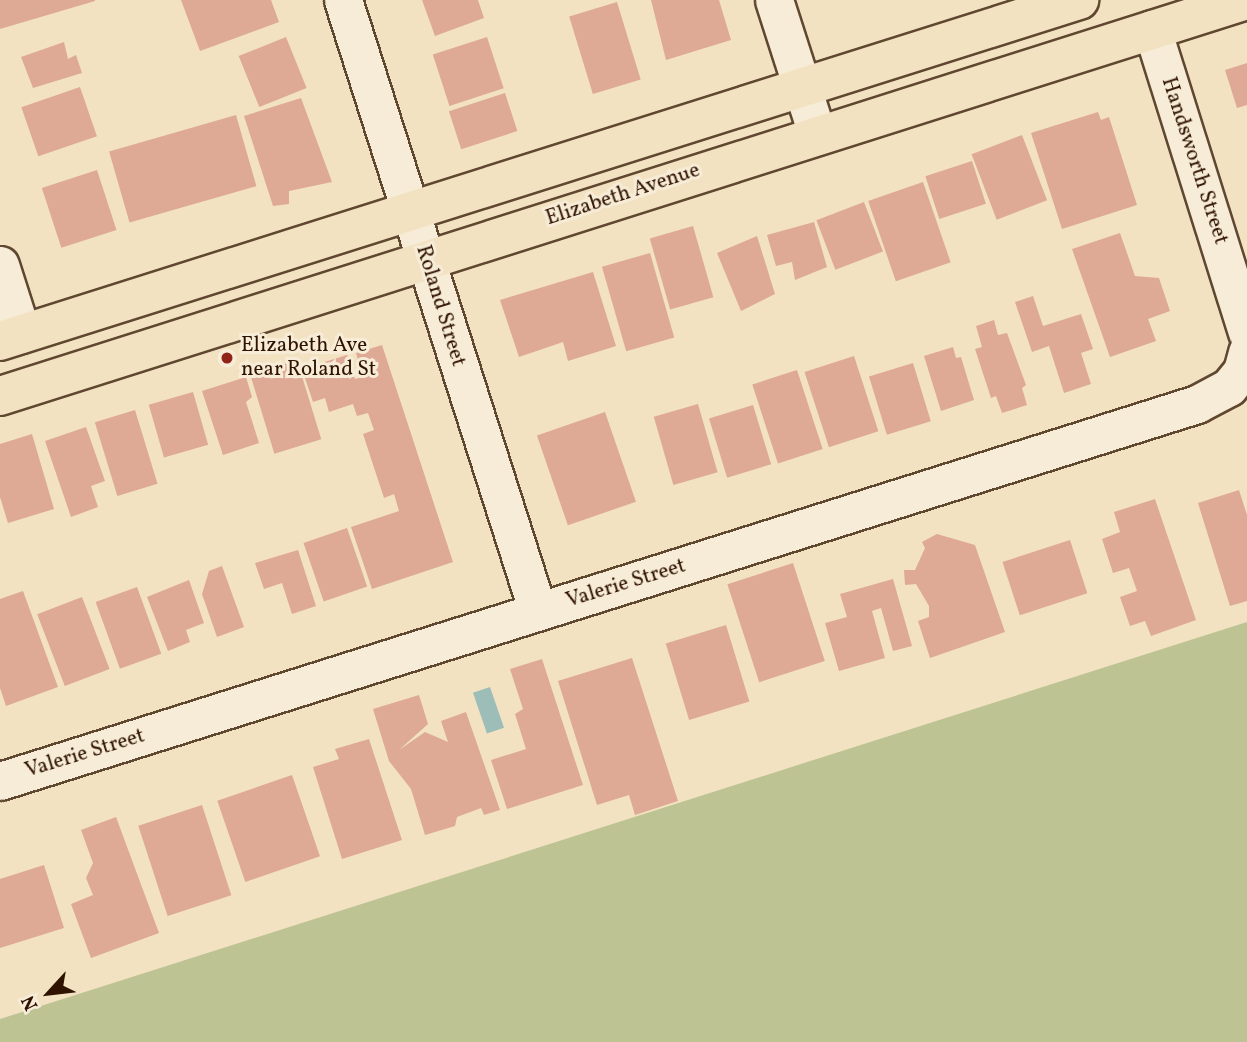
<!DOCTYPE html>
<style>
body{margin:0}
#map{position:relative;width:1247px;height:1042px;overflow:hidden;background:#f2e2c2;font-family:Vollkorn,serif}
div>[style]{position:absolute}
.green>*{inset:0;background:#bdc392}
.water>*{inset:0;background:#9cbdb8;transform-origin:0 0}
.building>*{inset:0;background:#dea995;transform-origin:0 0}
.roads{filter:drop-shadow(2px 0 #604730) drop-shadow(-2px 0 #604730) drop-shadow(0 2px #604730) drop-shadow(0 -2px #604730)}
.minor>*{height:37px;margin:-18.5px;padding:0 18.5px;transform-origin:18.5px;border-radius:18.5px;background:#f7ecd7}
.highway>*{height:38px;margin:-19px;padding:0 19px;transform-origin:19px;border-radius:19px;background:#f2e2c2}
.dots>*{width:19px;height:19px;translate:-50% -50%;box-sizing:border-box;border:4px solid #f7ecd7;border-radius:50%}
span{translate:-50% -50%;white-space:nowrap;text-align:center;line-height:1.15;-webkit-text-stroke:6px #f7ecd7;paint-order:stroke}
.street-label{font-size:21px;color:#2f1300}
.poi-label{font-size:21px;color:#2f1300}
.left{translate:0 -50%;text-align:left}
.north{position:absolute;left:14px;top:958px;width:70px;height:70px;-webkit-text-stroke:5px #f7ecd7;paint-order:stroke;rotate:243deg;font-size:19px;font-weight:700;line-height:28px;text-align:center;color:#2f1300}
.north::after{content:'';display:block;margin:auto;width:24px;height:32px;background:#2f1300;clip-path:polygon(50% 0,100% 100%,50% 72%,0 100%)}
</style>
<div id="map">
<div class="green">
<div style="clip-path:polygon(1247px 622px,1247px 1042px,0 1042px,0 1019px)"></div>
</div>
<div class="water">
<div style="left:490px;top:687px;width:43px;height:18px;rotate:71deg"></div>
</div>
<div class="building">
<div style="clip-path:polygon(0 0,95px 0,95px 1px,0 29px)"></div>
<div style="clip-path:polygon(181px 0,271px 0,279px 22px,200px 51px)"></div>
<div style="clip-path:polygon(422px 0,478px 0,484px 18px,435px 36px)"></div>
<div style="clip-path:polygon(651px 0,719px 0,731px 40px,666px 60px)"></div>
<div style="left:617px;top:2px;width:81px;height:50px;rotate:73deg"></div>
<div style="left:286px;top:37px;width:55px;height:51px;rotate:68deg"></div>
<div style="left:487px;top:37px;width:54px;height:57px;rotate:72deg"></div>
<div style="clip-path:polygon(64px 42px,68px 59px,76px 55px,82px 73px,33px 88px,21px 57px)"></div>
<div style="clip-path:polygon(1247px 63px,1247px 105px,1237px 108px,1225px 70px)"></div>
<div style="left:80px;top:87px;width:52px;height:62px;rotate:71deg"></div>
<div style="left:505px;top:93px;width:40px;height:59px;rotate:72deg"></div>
<div style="clip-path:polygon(301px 98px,332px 182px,289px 191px,289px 204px,273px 206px,244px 116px)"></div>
<div style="clip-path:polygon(1098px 112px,1101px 120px,1109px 117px,1137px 205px,1062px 229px,1031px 133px)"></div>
<div style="left:236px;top:115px;width:74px;height:132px;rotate:74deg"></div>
<div style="left:1022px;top:135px;width:70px;height:54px;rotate:69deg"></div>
<div style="left:972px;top:161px;width:45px;height:49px;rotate:72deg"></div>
<div style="left:97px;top:170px;width:63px;height:58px;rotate:72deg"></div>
<div style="left:923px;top:182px;width:85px;height:58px;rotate:71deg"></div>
<div style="left:864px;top:202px;width:53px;height:51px;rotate:69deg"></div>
<div style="clip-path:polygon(814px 222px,827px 267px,795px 280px,792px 262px,776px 266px,767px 235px)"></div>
<div style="left:693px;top:226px;width:74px;height:45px;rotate:74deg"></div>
<div style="clip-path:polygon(1120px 233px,1135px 276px,1159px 278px,1170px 311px,1148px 319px,1156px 341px,1110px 357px,1072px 249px)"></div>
<div style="clip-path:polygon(757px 236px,775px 294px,741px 311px,717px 253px)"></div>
<div style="left:650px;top:253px;width:88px;height:50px;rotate:74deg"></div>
<div style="clip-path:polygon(593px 272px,616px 346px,568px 361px,563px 342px,519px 357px,500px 300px)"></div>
<div style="clip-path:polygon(1033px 296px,1043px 326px,1081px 314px,1093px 349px,1081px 353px,1091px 384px,1064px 393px,1049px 346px,1032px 352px,1015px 302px)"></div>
<div style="clip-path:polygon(994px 320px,998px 335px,1007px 333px,1026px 385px,1022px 388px,1027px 405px,1002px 413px,996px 396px,991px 398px,975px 349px,982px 347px,976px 326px)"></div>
<div style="clip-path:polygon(382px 345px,453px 562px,372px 589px,351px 527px,399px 511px,394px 494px,384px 498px,363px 434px,374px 430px,368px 413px,357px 416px,353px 404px,329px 412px,325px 398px,313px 402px,302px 369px,347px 355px,355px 379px,363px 377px,356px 353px)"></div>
<div style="clip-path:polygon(953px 347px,956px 358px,961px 357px,974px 400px,941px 411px,924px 356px)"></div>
<div style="left:854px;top:356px;width:79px;height:52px;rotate:72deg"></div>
<div style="left:297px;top:360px;width:83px;height:49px;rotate:73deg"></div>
<div style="left:913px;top:363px;width:61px;height:46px;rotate:73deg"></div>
<div style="left:797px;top:370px;width:83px;height:47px;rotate:72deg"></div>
<div style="clip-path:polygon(246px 377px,252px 397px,246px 402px,259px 443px,223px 455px,202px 391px)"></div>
<div style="left:193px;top:392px;width:55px;height:46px;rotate:74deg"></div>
<div style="left:698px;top:404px;width:71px;height:46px;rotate:74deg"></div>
<div style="left:753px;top:405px;width:62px;height:46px;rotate:73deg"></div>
<div style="left:135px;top:410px;width:77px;height:42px;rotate:73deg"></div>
<div style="left:605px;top:412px;width:95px;height:72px;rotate:71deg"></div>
<div style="clip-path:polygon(86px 427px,105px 481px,91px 486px,98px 507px,71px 517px,45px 441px)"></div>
<div style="clip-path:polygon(32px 434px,54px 509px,8px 523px,0 497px,0 444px)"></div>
<div style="clip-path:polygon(1239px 490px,1247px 515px,1247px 601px,1230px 606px,1198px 503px)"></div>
<div style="clip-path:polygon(1155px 499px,1196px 620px,1151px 636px,1145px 621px,1130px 626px,1120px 597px,1137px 591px,1129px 568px,1113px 573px,1102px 539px,1120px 532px,1114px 512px)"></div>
<div style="left:347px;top:528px;width:62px;height:46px;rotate:71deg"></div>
<div style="clip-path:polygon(937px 534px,975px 545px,1005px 632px,930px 658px,918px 621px,929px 617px,929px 606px,916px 584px,905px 585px,904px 570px,915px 570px,925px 548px,922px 542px)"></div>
<div style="left:1070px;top:540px;width:56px;height:71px;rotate:72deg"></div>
<div style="clip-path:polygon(298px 550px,316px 606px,292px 614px,282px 583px,264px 589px,255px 563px)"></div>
<div style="left:793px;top:563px;width:103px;height:69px;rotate:72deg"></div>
<div style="clip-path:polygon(222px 566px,244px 627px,217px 637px,202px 594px,209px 571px)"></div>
<div style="clip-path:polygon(893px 579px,912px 646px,893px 651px,881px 608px,872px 611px,885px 658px,839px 671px,825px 623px,847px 617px,840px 594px)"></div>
<div style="clip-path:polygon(189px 580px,204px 623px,186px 630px,190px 642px,168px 651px,147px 597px)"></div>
<div style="left:137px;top:587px;width:71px;height:44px;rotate:70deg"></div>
<div style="clip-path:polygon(23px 591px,58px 687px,6px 706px,0 688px,0 599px)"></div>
<div style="left:82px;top:597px;width:77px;height:48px;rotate:69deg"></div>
<div style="left:726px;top:625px;width:80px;height:63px;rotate:73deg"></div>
<div style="clip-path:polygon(632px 658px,678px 801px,635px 815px,629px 795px,597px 805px,558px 681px)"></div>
<div style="clip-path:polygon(542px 659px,583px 785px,507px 809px,491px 760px,526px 749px,515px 714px,523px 709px,510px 669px)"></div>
<div style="clip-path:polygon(419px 695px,428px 724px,399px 750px,425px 732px,448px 742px,441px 721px,466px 712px,500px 810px,484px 815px,481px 808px,457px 817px,455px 826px,425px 835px,411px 789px,389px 761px,373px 709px)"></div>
<div style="clip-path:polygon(369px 739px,402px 840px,342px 859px,313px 767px,339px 759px,335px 749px)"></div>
<div style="left:292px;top:775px;width:86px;height:79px;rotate:71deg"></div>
<div style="left:202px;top:805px;width:95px;height:67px;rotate:72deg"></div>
<div style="clip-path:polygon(116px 817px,159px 933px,91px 958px,71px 904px,93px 895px,86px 878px,93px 863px,81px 830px)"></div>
<div style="clip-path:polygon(44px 865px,64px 928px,0 948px,0 879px)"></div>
</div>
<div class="roads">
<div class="minor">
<div style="left:343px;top:0;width:642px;rotate:72.33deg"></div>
<div style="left:774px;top:0;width:141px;rotate:72.2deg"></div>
<div style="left:1152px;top:29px;width:318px;rotate:72.6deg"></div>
<div style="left:0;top:265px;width:72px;rotate:72.3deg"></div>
<div style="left:0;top:781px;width:1255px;rotate:-17.48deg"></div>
<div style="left:1197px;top:404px;width:36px;rotate:-28deg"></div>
<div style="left:1229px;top:387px;width:21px;rotate:-51deg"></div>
<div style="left:1242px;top:371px;width:20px;rotate:-75deg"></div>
</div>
<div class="highway">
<div style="left:0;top:341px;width:1132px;rotate:-17.54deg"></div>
<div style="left:0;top:396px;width:1308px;rotate:-17.62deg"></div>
</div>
</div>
<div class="dots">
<div style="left:227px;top:358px;background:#8f2418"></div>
</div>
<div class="street-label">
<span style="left:1194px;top:161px;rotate:72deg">Handsworth Street</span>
<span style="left:623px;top:195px;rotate:-18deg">Elizabeth Avenue</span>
<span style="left:440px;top:306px;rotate:73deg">Roland Street</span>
<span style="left:626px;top:584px;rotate:-17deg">Valerie Street</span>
<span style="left:85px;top:754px;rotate:-17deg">Valerie Street</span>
</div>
<div class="poi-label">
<span class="left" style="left:241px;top:358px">Elizabeth Ave<br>near Roland St</span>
</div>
<div class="north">N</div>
</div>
